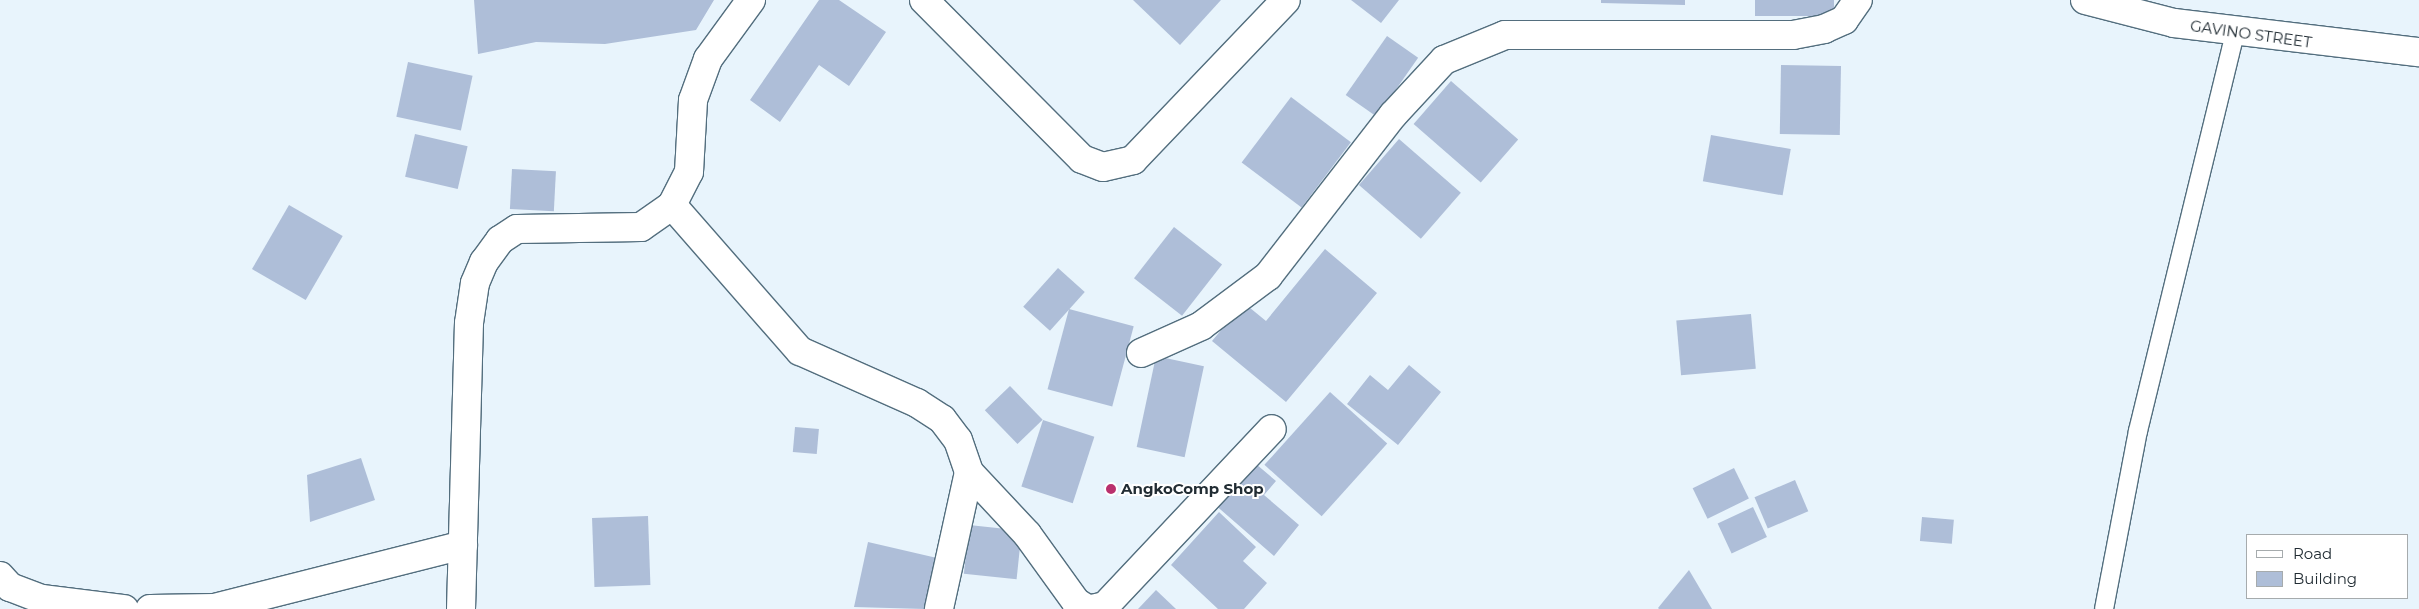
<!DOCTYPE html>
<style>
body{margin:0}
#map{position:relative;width:2419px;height:609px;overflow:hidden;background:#e8f4fc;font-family:Montserrat,sans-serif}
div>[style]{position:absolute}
.building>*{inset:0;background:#aebed8;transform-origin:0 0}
.roads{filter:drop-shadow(1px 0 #536e7e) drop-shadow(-1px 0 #536e7e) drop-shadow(0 1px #536e7e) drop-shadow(0 -1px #536e7e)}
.lane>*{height:18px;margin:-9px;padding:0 9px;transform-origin:9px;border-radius:9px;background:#fff}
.street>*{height:28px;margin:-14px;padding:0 14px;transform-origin:14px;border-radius:14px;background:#fff}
.secondary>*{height:28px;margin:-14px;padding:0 14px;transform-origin:14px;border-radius:14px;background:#fff}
.dots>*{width:14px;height:14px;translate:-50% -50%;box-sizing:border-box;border:2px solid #fff;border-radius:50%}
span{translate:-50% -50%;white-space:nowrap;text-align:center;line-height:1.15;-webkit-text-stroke:4px #fff;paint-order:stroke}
.street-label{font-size:15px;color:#212c33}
.poi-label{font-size:15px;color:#212c33;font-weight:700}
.left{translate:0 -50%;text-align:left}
.legend{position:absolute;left:2246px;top:534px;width:162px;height:65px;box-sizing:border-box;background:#fff;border:1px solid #a6abad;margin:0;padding:6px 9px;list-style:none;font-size:15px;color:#212c33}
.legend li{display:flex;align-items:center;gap:10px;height:25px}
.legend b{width:25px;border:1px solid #a6abad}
</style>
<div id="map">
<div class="building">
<div style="clip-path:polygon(474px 0,714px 0,696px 30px,605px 44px,536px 42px,478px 54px)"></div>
<div style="clip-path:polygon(819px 0,839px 0,886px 32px,849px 86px,819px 65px,780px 122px,750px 100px)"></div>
<div style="clip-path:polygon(1133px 0,1221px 0,1180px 45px)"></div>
<div style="clip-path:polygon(1351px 0,1399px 0,1381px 23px)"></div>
<div style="clip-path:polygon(1601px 0,1685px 0,1685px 5px,1601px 3px)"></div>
<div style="left:1755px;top:0;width:79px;height:16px"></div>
<div style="left:1387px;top:36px;width:38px;height:72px;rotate:35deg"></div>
<div style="left:408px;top:62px;width:66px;height:56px;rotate:12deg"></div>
<div style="left:1781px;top:65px;width:60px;height:69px;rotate:1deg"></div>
<div style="left:1451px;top:81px;width:89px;height:57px;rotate:41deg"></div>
<div style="left:1291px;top:97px;width:75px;height:82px;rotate:37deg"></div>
<div style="left:415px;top:134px;width:54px;height:44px;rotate:13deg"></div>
<div style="left:1711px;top:135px;width:81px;height:47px;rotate:10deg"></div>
<div style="left:1399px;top:139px;width:82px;height:61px;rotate:41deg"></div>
<div style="left:512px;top:169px;width:44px;height:40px;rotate:3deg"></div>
<div style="left:289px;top:205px;width:62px;height:74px;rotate:30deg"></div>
<div style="left:1174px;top:227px;width:61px;height:65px;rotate:38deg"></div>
<div style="clip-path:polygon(1325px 249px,1377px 293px,1286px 402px,1212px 341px,1244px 303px,1266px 321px)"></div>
<div style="left:1058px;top:268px;width:36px;height:52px;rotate:42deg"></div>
<div style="left:1069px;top:309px;width:67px;height:83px;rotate:15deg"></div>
<div style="left:1751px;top:314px;width:55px;height:75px;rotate:85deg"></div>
<div style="left:1156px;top:356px;width:49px;height:93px;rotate:12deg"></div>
<div style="clip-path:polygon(1409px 365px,1441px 392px,1398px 445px,1347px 404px,1370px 375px,1388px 390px)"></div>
<div style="left:1010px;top:386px;width:47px;height:35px;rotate:46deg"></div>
<div style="left:1330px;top:392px;width:77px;height:98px;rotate:42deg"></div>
<div style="left:1043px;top:420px;width:54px;height:70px;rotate:18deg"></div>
<div style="left:795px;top:427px;width:24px;height:25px;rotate:5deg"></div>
<div style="clip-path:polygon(361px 458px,375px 500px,310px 522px,307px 475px)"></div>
<div style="clip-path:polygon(1250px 459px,1276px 481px,1264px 495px,1299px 525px,1274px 556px,1213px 503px)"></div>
<div style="left:1734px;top:468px;width:34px;height:46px;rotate:64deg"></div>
<div style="left:1795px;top:480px;width:34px;height:44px;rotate:67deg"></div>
<div style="left:1753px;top:507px;width:33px;height:39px;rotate:65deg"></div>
<div style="clip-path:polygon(1219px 512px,1256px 547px,1243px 561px,1267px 583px,1244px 609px,1218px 609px,1171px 565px)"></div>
<div style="left:648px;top:516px;width:69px;height:56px;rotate:88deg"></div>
<div style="left:1922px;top:517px;width:32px;height:24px;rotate:5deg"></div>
<div style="left:969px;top:525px;width:53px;height:49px;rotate:6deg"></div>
<div style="clip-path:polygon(868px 542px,937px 558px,925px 609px,854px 607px)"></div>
<div style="clip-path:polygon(1689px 570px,1712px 609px,1659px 609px,1658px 608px)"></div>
<div style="clip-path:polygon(1156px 590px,1176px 609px,1138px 609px)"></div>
</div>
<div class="roads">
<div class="lane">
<div style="left:2104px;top:609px;width:181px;rotate:-79.2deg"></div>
<div style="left:2138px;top:431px;width:410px;rotate:-76.3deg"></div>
</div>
<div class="street">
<div style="left:672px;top:205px;width:194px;rotate:48.8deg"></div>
<div style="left:800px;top:351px;width:128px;rotate:24deg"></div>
<div style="left:917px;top:403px;width:30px;rotate:33deg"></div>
<div style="left:942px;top:419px;width:26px;rotate:53deg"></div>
<div style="left:958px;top:440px;width:34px;rotate:71deg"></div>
<div style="left:969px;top:472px;width:140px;rotate:102.4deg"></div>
<div style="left:1141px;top:353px;width:66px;rotate:-24.2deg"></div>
<div style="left:1201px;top:326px;width:84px;rotate:-36.7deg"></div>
<div style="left:1268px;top:276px;width:204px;rotate:-52.2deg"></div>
<div style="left:1393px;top:115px;width:75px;rotate:-47.2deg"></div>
<div style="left:1444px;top:60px;width:66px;rotate:-22.3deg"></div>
<div style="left:1505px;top:35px;width:288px"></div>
<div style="left:1793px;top:35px;width:32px;rotate:-11deg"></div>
<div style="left:1824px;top:29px;width:22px;rotate:-24deg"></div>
<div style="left:1844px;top:20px;width:24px;rotate:-55deg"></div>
<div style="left:969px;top:472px;width:85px;rotate:46.9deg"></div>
<div style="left:1027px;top:534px;width:84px;rotate:54.2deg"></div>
<div style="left:1076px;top:602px;width:13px;rotate:32deg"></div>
<div style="left:0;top:576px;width:15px;rotate:48deg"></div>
<div style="left:10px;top:587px;width:34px;rotate:21deg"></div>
<div style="left:42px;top:599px;width:83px;rotate:7deg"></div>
<div style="left:150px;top:609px;width:64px;rotate:-0.9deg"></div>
<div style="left:214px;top:608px;width:257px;rotate:-14.2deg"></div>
<div style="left:1092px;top:609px;width:13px;rotate:-13deg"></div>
<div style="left:1105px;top:606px;width:243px;rotate:-46.7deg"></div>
</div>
<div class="secondary">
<div style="left:924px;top:0;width:224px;rotate:45.2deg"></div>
<div style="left:1082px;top:159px;width:22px;rotate:21deg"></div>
<div style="left:1103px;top:167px;width:31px;rotate:-13deg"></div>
<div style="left:1133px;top:160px;width:221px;rotate:-46.3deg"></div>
<div style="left:2085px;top:0;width:92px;rotate:14.5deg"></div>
<div style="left:2174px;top:23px;width:247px;rotate:6.8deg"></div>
<div style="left:461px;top:609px;width:286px;rotate:-88.4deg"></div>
<div style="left:469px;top:323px;width:40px;rotate:-81.5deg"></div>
<div style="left:475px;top:283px;width:23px;rotate:-67deg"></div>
<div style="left:484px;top:262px;width:27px;rotate:-54deg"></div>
<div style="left:500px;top:240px;width:20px;rotate:-33deg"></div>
<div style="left:517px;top:229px;width:124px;rotate:-0.9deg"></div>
<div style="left:641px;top:227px;width:38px;rotate:-35deg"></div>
<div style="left:672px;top:205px;width:37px;rotate:-63deg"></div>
<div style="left:689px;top:172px;width:72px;rotate:-86.8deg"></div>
<div style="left:693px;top:100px;width:44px;rotate:-69.9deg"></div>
<div style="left:708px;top:59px;width:73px;rotate:-53.9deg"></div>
</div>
</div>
<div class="dots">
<div style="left:1111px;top:489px;background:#ba306d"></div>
</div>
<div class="street-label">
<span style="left:2251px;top:34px;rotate:8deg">GAVINO STREET</span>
</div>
<div class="poi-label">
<span class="left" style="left:1121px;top:489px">AngkoComp Shop</span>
</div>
<ul class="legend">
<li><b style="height:6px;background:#fff"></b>Road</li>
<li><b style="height:14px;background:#aebed8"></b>Building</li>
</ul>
</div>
